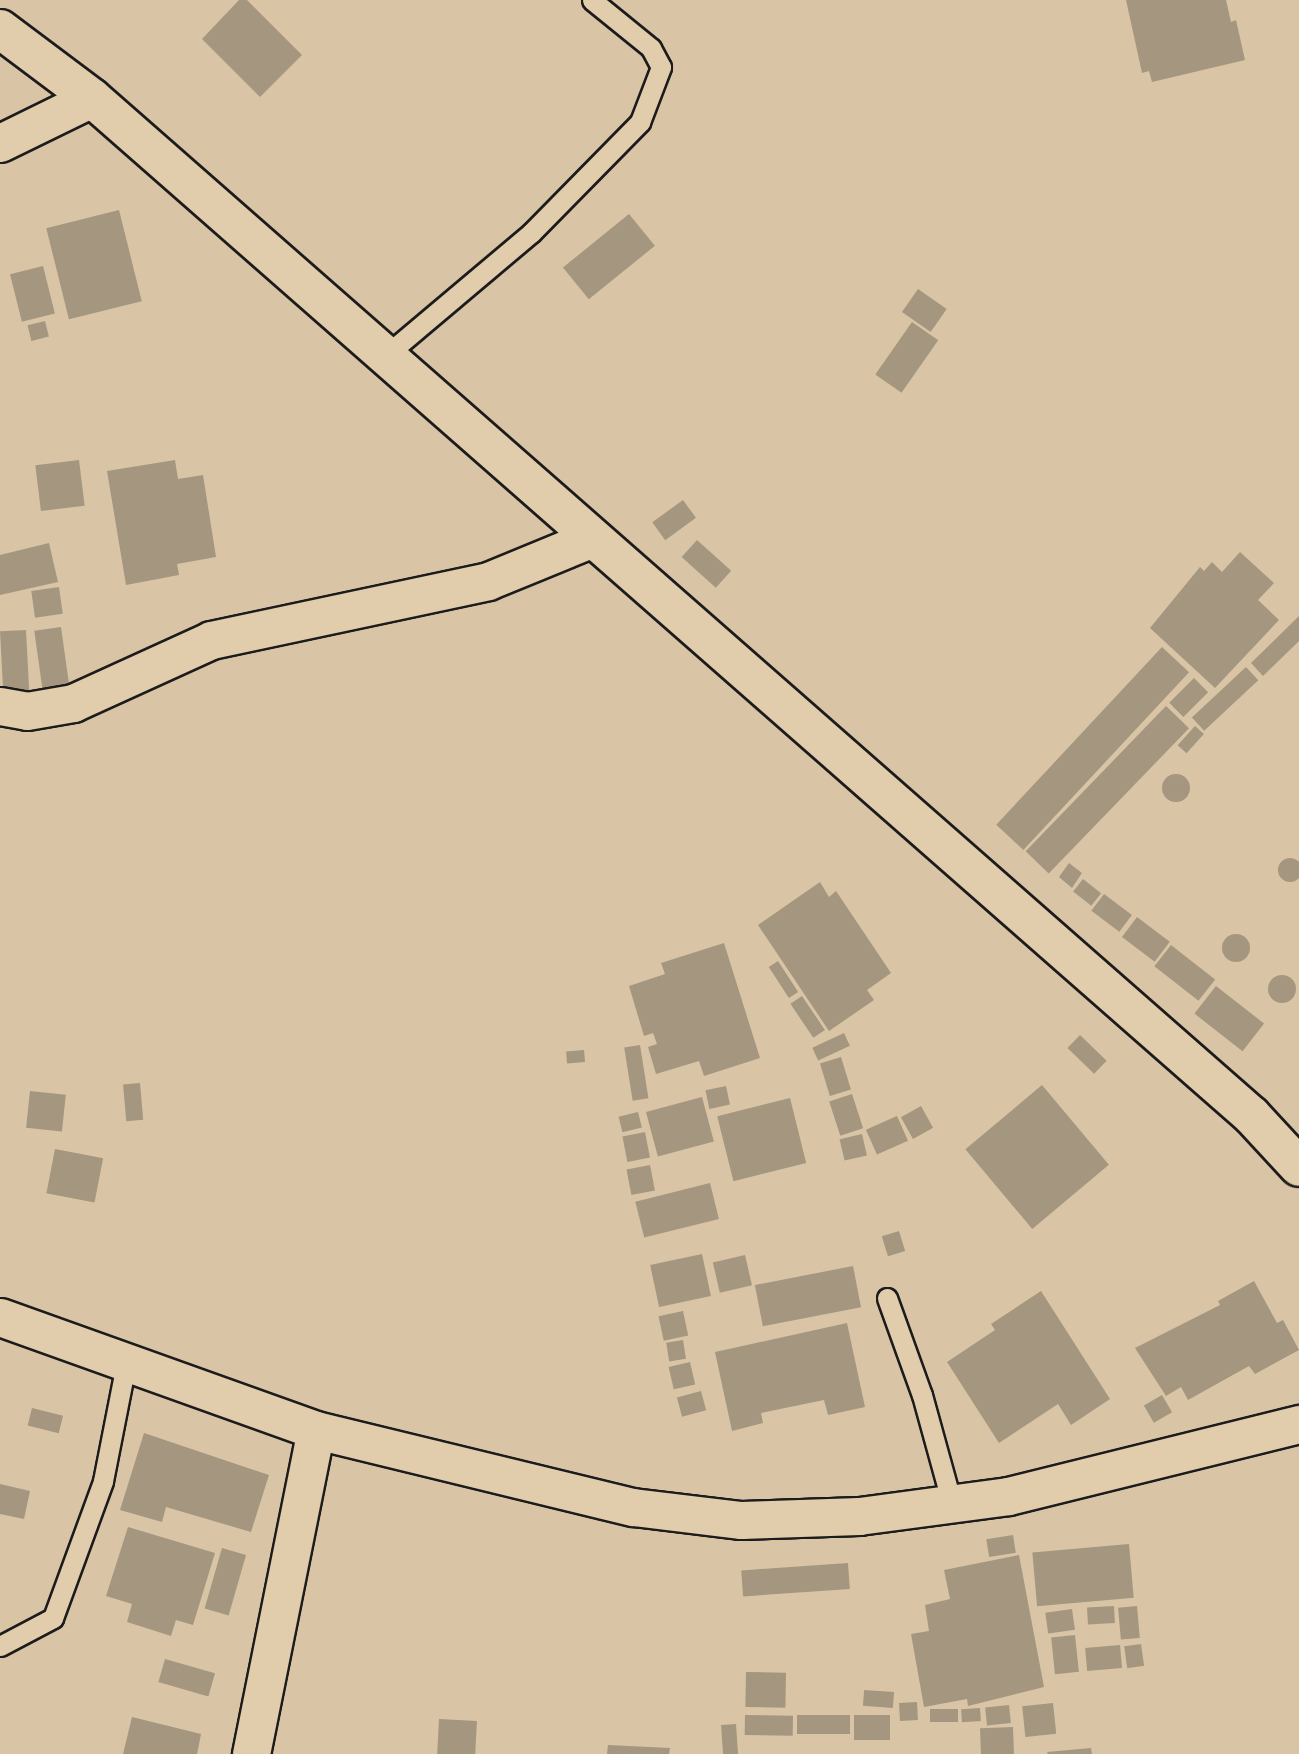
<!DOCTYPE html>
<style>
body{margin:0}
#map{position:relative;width:1299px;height:1754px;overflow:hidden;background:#d9c5a5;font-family:Mynerve,sans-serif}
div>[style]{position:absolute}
.building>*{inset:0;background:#a4967f;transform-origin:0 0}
.round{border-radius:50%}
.roads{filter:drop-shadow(2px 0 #1c1c1c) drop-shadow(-2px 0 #1c1c1c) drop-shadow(0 2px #1c1c1c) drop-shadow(0 -2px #1c1c1c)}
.lane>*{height:19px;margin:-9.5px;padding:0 9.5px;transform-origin:9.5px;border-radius:9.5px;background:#e1ccab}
.street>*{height:37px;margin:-18.5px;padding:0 18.5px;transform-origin:18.5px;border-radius:18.5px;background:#e1ccab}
.secondary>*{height:38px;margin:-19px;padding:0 19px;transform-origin:19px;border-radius:19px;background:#e1ccab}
span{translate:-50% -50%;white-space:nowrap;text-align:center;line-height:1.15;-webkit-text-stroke:6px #e1ccab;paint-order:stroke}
</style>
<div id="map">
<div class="building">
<div style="clip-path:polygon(239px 0,247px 0,302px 55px,260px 97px,202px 39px)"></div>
<div style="clip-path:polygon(1126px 0,1226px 0,1231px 22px,1236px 20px,1245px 60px,1152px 82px,1149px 71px,1142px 73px)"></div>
<div style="left:119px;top:210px;width:94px;height:75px;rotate:76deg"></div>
<div style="left:629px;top:214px;width:41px;height:85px;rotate:51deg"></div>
<div style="left:43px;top:266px;width:49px;height:34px;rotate:76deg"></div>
<div style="left:918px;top:289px;width:35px;height:28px;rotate:35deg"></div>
<div style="left:45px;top:321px;width:16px;height:18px;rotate:76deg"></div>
<div style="left:912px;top:322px;width:32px;height:64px;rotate:35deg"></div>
<div style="left:79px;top:460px;width:46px;height:44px;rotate:83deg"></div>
<div style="clip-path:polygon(175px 460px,178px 479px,203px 475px,216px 557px,177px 564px,179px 575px,126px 585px,107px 471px)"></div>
<div style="left:683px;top:500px;width:22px;height:38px;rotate:54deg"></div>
<div style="left:697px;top:540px;width:46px;height:23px;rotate:42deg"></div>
<div style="clip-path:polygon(49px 543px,58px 582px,0 595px,0 555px)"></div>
<div style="clip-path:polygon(1240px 552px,1274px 583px,1258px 600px,1279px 620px,1215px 688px,1150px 628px,1200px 567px,1204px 571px,1212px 562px,1222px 572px)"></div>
<div style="left:59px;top:587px;width:27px;height:28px;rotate:82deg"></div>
<div style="clip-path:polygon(1299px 616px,1299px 641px,1263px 676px,1251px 663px)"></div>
<div style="left:61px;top:627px;width:58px;height:27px;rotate:82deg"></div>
<div style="left:26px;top:630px;width:60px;height:26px;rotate:87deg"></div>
<div style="left:1162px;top:647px;width:37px;height:243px;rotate:43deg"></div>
<div style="left:1246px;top:667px;width:18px;height:74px;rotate:47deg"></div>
<div style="left:1194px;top:678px;width:20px;height:35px;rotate:45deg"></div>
<div style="left:1166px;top:706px;width:32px;height:202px;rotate:44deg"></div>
<div style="left:1195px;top:726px;width:12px;height:26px;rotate:42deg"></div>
<div class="round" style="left:1162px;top:774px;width:28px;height:28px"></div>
<div class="round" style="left:1278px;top:858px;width:24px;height:24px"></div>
<div style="clip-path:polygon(1069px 863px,1082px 873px,1072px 888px,1059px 877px)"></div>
<div style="left:1083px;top:879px;width:23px;height:16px;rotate:38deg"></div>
<div style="clip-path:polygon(820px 882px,829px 897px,836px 891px,891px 973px,867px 990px,874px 1000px,829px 1031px,758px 925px)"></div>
<div style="left:1104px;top:894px;width:35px;height:21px;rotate:37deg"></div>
<div style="left:1137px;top:917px;width:41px;height:25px;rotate:37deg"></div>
<div class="round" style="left:1222px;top:934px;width:28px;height:28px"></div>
<div style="clip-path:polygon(724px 943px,760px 1058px,704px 1076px,699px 1061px,656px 1074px,648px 1047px,657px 1044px,653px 1033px,644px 1036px,629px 986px,665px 974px,661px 963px)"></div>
<div style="left:1171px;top:945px;width:56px;height:27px;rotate:38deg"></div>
<div style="left:778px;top:961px;width:37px;height:11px;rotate:57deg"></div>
<div class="round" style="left:1268px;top:975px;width:28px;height:28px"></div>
<div style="left:1216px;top:986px;width:61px;height:35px;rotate:38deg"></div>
<div style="left:802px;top:996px;width:41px;height:14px;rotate:56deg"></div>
<div style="left:844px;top:1033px;width:14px;height:35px;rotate:65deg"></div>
<div style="left:1080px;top:1035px;width:37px;height:18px;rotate:44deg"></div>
<div style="left:640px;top:1045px;width:54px;height:16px;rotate:81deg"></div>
<div style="left:584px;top:1050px;width:12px;height:18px;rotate:85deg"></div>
<div style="left:841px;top:1057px;width:34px;height:22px;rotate:73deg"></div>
<div style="left:140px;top:1083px;width:37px;height:17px;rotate:85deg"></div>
<div style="left:1042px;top:1085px;width:104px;height:100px;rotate:50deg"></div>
<div style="left:726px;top:1086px;width:19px;height:21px;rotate:78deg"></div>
<div style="left:30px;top:1091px;width:36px;height:37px;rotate:6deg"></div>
<div style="left:852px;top:1094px;width:36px;height:24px;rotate:72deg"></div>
<div style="left:702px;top:1097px;width:46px;height:58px;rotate:75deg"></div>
<div style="left:790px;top:1098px;width:67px;height:75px;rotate:76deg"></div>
<div style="left:921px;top:1106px;width:25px;height:23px;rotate:61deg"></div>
<div style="left:638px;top:1112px;width:16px;height:20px;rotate:76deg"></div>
<div style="left:897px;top:1116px;width:27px;height:34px;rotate:66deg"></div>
<div style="left:645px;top:1132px;width:26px;height:23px;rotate:79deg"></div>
<div style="left:862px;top:1134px;width:22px;height:23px;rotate:77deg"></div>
<div style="left:55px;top:1149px;width:49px;height:45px;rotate:11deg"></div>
<div style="left:650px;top:1165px;width:26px;height:24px;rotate:79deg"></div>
<div style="left:710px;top:1183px;width:37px;height:77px;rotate:76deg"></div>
<div style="left:899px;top:1231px;width:21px;height:18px;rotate:73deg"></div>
<div style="left:702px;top:1254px;width:43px;height:53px;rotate:78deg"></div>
<div style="left:745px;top:1255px;width:31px;height:33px;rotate:77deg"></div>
<div style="left:853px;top:1266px;width:42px;height:100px;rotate:79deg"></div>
<div style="clip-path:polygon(1254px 1281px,1277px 1323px,1283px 1320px,1299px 1350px,1255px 1374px,1249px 1366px,1188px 1400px,1181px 1387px,1166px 1396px,1135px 1348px,1220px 1305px,1218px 1301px)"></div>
<div style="clip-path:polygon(1041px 1291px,1110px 1399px,1071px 1425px,1058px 1404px,999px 1443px,947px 1362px,995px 1330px,991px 1324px)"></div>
<div style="left:683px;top:1311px;width:25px;height:25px;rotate:78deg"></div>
<div style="clip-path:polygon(847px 1323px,865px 1407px,828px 1415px,824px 1400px,761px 1413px,763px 1423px,732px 1431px,715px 1352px)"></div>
<div style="left:683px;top:1340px;width:19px;height:17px;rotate:81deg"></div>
<div style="left:690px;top:1362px;width:23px;height:22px;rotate:77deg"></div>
<div style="left:701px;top:1391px;width:20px;height:25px;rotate:75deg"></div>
<div style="left:1162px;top:1395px;width:20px;height:21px;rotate:60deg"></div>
<div style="left:32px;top:1408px;width:32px;height:18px;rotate:14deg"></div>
<div style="clip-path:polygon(144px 1433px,269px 1475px,251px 1532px,166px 1507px,162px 1522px,120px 1510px)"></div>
<div style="clip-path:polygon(0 1484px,30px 1491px,24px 1519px,0 1514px)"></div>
<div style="clip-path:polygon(128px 1527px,215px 1553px,193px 1625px,176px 1620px,171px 1636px,127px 1622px,132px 1604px,106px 1596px)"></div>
<div style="left:1013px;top:1535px;width:18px;height:27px;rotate:81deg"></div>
<div style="left:1129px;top:1544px;width:54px;height:97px;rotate:85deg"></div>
<div style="left:222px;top:1548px;width:25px;height:63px;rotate:16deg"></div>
<div style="clip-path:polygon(1019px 1555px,1044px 1687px,968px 1706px,967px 1699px,924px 1707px,911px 1634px,929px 1631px,925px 1605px,950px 1599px,944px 1570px)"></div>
<div style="left:848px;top:1563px;width:26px;height:107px;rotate:86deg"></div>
<div style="left:1114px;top:1606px;width:17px;height:27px;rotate:87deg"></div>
<div style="left:1137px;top:1606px;width:32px;height:19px;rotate:85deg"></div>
<div style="left:1072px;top:1609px;width:21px;height:27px;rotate:82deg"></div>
<div style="left:1075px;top:1635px;width:37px;height:24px;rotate:84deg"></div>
<div style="left:1141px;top:1644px;width:22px;height:17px;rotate:82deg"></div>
<div style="left:1120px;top:1645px;width:23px;height:35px;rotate:85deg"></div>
<div style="left:165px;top:1659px;width:52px;height:24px;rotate:16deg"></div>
<div style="left:746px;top:1672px;width:40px;height:35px;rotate:1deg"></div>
<div style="left:894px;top:1692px;width:16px;height:30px;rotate:94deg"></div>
<div style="left:917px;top:1702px;width:18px;height:18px;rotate:87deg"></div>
<div style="left:1053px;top:1703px;width:31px;height:31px;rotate:84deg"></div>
<div style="left:1009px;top:1705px;width:18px;height:24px;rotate:84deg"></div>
<div style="left:980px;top:1708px;width:13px;height:19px;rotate:86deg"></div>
<div style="left:958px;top:1709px;width:13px;height:28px;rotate:90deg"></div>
<div style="left:745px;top:1715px;width:48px;height:20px;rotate:1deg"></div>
<div style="left:797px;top:1715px;width:53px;height:19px"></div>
<div style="left:854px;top:1715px;width:36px;height:25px"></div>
<div style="clip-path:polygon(132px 1717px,201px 1734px,197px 1754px,123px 1754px)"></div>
<div style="left:439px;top:1719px;width:38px;height:35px;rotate:3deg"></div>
<div style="left:736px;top:1724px;width:30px;height:15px;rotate:86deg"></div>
<div style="left:1013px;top:1727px;width:27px;height:33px;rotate:88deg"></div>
<div style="clip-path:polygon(608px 1745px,670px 1748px,669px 1754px,607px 1754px)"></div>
<div style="clip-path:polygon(1091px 1748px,1092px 1754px,1048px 1754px,1047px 1752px)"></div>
</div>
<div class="roads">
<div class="lane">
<div style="left:385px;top:356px;width:191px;rotate:-40.1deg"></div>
<div style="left:531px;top:233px;width:156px;rotate:-45.5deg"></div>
<div style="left:640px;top:122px;width:59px;rotate:-69.1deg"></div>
<div style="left:661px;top:67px;width:21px;rotate:-118deg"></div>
<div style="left:651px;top:48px;width:76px;rotate:-140.9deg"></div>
<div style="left:887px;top:1298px;width:103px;rotate:70.2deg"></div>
<div style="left:922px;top:1395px;width:113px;rotate:74.6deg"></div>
<div style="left:0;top:1646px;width:60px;rotate:-27.8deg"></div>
<div style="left:53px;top:1618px;width:146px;rotate:-69.9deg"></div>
<div style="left:103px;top:1481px;width:124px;rotate:-78.9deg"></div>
</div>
<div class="street">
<div style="left:0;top:143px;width:102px;rotate:-26.1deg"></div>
<div style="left:0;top:706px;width:27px;rotate:10deg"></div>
<div style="left:27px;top:711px;width:47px;rotate:-9.9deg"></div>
<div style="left:73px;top:703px;width:152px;rotate:-24.5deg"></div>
<div style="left:211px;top:640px;width:283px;rotate:-12deg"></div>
<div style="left:488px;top:581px;width:113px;rotate:-22.3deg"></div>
<div style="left:0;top:1317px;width:336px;rotate:19.7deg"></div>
<div style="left:316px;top:1430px;width:326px;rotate:13.7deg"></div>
<div style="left:633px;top:1507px;width:109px;rotate:6.9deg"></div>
<div style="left:741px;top:1520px;width:118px;rotate:-1.9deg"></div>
<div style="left:859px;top:1516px;width:150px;rotate:-7.6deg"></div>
<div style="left:1008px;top:1496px;width:300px;rotate:-13.9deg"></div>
<div style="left:251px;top:1754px;width:330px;rotate:-78.7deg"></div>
</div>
<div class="secondary">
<div style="left:0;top:29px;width:115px;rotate:36.9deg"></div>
<div style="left:92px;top:98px;width:1543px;rotate:41.27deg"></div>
<div style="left:1252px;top:1116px;width:69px;rotate:47.3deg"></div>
</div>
</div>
</div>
